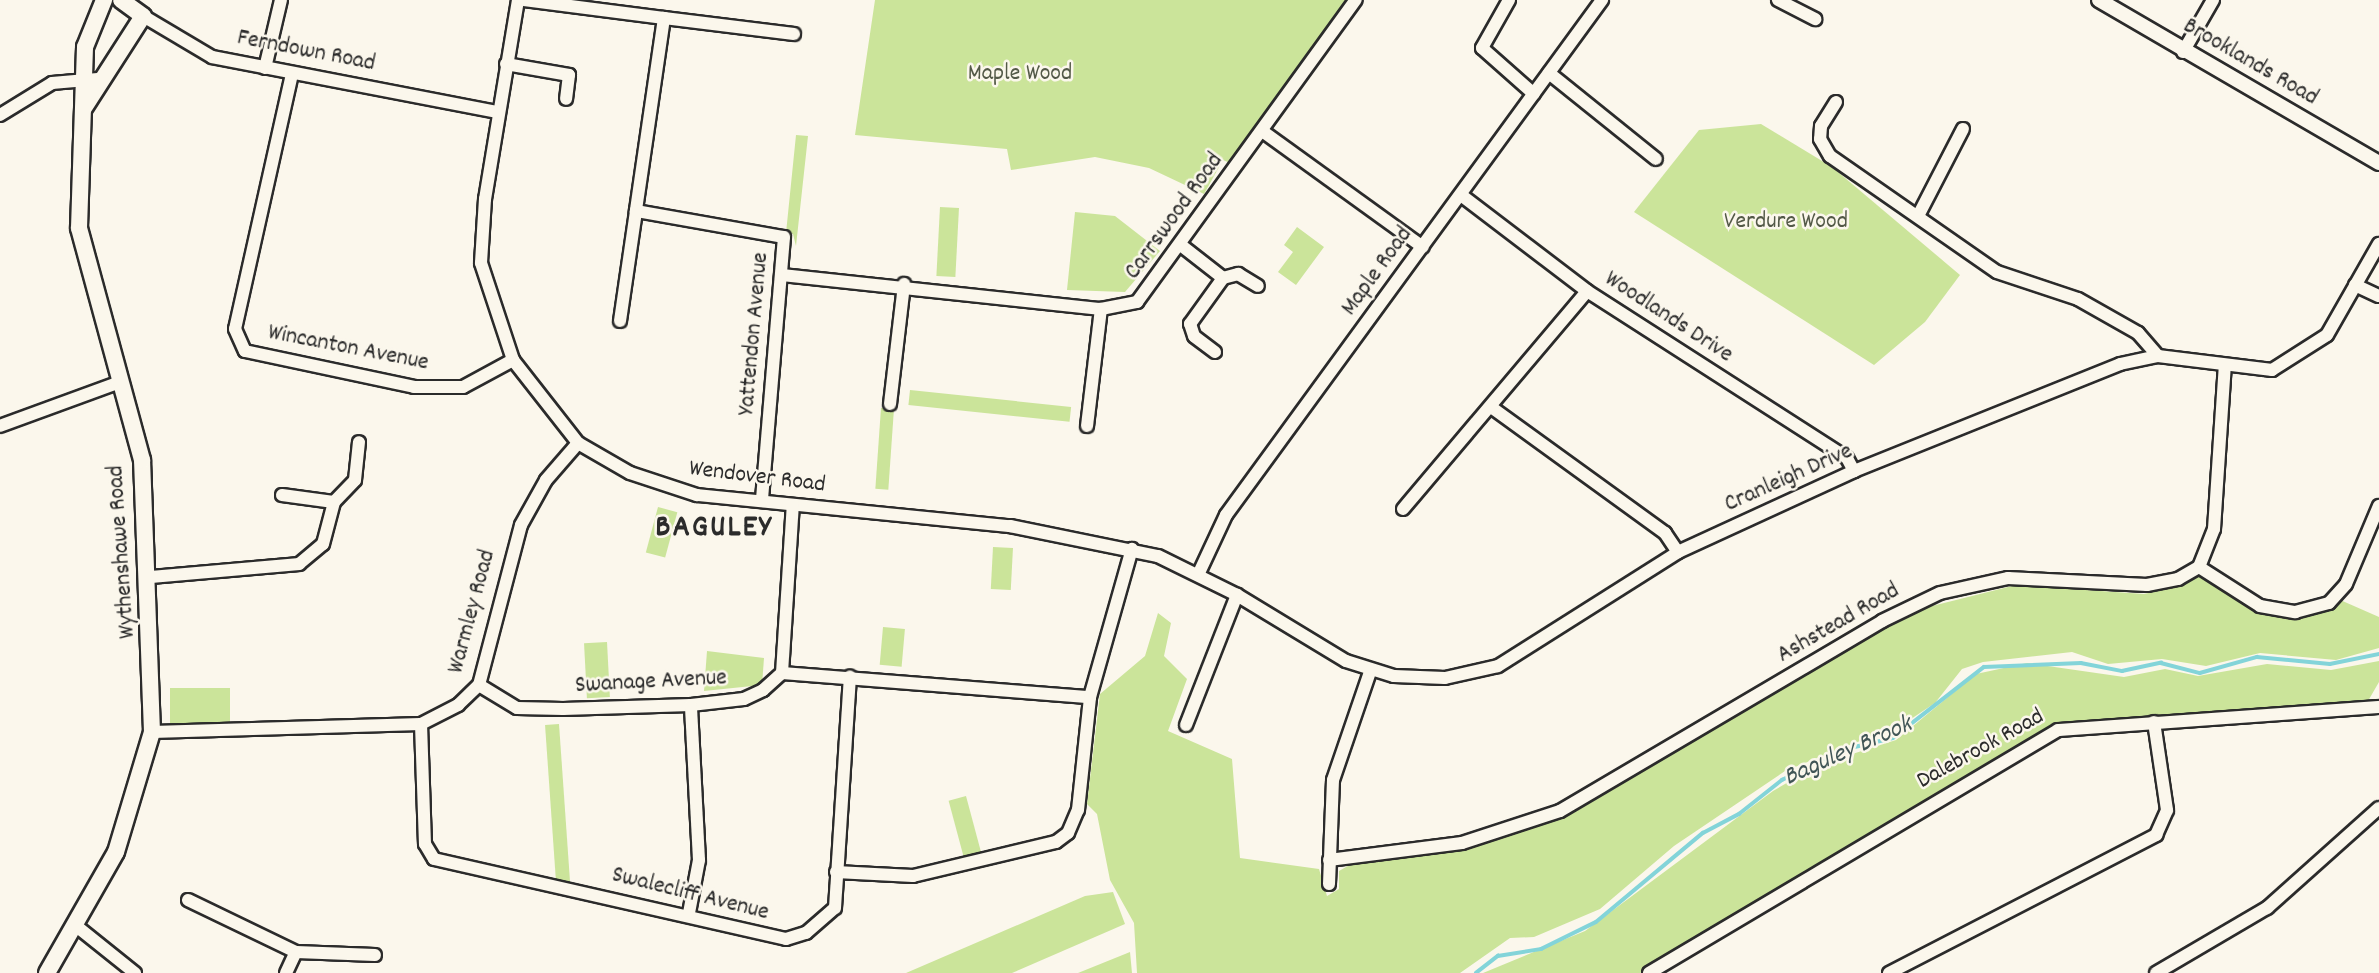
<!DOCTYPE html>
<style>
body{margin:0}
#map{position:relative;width:2379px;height:973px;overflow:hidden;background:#fbf7ec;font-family:Dekko,sans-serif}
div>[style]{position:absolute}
.green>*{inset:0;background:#cbe49a;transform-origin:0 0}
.stream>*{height:3.5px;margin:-1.75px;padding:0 1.75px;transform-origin:1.75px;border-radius:1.75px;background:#83d4d9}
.roads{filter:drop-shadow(2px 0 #2b2b2b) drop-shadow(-2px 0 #2b2b2b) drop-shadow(0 2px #2b2b2b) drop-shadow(0 -2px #2b2b2b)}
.minor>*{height:12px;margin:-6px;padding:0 6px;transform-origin:6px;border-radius:6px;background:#fbf7ec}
.tertiary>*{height:14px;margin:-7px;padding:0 7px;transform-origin:7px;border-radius:7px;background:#fbf7ec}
.secondary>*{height:16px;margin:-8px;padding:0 8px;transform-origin:8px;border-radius:8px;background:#fbf7ec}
span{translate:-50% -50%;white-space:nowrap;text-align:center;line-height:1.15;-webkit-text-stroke:5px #fbf7ec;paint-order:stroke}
.street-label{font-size:24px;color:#2b2b2b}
.park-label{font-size:24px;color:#535947}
.water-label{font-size:26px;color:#415556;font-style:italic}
.district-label{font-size:32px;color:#2b2b2b;font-weight:700;letter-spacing:2px}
</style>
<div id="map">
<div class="green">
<div style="clip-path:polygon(875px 0,1350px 0,1230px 163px,1223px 160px,1204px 194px,1149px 168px,1095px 157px,1011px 170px,1007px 149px,855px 135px)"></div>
<div style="clip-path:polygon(1761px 124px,1832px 167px,1960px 275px,1925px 322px,1874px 365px,1634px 212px,1699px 130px)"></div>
<div style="clip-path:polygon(796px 135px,808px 136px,796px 246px,793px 234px,786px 233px)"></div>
<div style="left:940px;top:207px;width:19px;height:69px;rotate:3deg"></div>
<div style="clip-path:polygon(1075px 212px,1115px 216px,1160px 251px,1125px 292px,1067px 290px)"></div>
<div style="clip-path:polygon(1297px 227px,1324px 247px,1296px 285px,1278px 272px,1293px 252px,1284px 245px)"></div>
<div style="left:910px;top:390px;width:162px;height:15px;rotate:6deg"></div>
<div style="left:881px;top:408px;width:13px;height:81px;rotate:4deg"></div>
<div style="left:658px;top:507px;width:20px;height:47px;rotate:15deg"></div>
<div style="left:993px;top:547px;width:20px;height:42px;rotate:3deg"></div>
<div style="clip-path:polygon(2200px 572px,2284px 616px,2312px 614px,2338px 599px,2379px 617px,2379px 648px,2336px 660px,2260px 653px,2206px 666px,2162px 659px,2108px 664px,2072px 652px,1983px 662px,1962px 669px,1935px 703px,1905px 723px,1785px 771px,1674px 846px,1600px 909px,1534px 937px,1510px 938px,1460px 973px,1137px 973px,1134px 923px,1110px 880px,1097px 814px,1087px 804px,1100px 694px,1145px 656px,1158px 613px,1171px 623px,1164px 656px,1187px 679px,1168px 731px,1232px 759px,1240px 858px,1319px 869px,1327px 896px,1339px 889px,1339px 871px,1353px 863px,1480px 844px,1573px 813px,1916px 610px,2016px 585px,2144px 594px,2179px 586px)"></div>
<div style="left:883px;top:627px;width:22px;height:38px;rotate:5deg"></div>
<div style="left:607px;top:642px;width:55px;height:23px;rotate:87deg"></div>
<div style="clip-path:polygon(707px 651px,764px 658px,762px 685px,704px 691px)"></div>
<div style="clip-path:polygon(2379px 661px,2379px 682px,2368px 701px,2053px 724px,1640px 973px,1483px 973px,1585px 931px,1773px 791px,1818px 765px,1896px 740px,1976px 674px,2027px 663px,2124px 677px,2165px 669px,2198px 676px,2267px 664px,2331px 670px)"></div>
<div style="left:170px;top:688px;width:60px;height:37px"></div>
<div style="left:559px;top:724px;width:159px;height:14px;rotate:86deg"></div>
<div style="left:966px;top:796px;width:59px;height:18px;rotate:75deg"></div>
<div style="clip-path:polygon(1113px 892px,1125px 924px,1012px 973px,906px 973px,1085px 896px)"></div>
<div style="clip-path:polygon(1130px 952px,1132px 973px,1078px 973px)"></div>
</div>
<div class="stream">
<div style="left:1476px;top:973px;width:28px;rotate:-38deg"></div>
<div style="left:1498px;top:956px;width:44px;rotate:-9.2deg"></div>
<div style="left:1541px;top:949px;width:61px;rotate:-26.1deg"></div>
<div style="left:1596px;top:922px;width:139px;rotate:-39.8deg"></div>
<div style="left:1703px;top:833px;width:41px;rotate:-27.8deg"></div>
<div style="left:1739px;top:814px;width:55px;rotate:-38.3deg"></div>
<div style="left:1782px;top:780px;width:67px;rotate:-26.6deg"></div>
<div style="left:1842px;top:750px;width:52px;rotate:-13.2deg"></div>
<div style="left:1893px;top:738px;width:115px;rotate:-38deg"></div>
<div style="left:1984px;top:667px;width:97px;rotate:-2.4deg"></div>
<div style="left:2081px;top:663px;width:42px;rotate:11deg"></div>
<div style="left:2122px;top:671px;width:40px;rotate:-12deg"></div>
<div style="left:2161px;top:663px;width:40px;rotate:14.4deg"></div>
<div style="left:2200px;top:673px;width:59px;rotate:-15.7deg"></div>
<div style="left:2257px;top:657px;width:73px;rotate:5.5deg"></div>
<div style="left:2330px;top:664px;width:50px;rotate:-11.5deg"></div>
</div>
<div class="roads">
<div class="minor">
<div style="left:518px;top:0;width:202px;rotate:99.4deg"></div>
<div style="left:485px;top:199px;width:64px;rotate:93.6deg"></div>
<div style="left:481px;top:263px;width:102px;rotate:71.7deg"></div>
<div style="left:513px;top:360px;width:105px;rotate:51.9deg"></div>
<div style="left:578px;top:443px;width:60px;rotate:30deg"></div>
<div style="left:630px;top:473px;width:71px;rotate:18.2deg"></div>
<div style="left:697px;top:495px;width:315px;rotate:5.7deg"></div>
<div style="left:1010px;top:526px;width:151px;rotate:11.5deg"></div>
<div style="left:1158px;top:556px;width:88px;rotate:26.3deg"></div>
<div style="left:1237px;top:595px;width:127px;rotate:31.2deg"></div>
<div style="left:1346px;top:661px;width:50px;rotate:17.4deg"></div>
<div style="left:1394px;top:676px;width:51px;rotate:2.2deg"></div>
<div style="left:1445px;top:678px;width:54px;rotate:-12.8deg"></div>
<div style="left:1498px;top:666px;width:213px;rotate:-32.3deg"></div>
<div style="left:1678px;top:552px;width:194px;rotate:-24.7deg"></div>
<div style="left:1854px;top:471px;width:287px;rotate:-21.9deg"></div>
<div style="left:2120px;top:364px;width:39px;rotate:-12deg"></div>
<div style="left:2158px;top:356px;width:115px;rotate:7deg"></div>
<div style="left:2272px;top:370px;width:65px;rotate:-32.5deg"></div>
<div style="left:2327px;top:335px;width:105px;rotate:-60.3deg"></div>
<div style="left:524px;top:0;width:141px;rotate:7.3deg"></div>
<div style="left:664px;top:18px;width:195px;rotate:98.3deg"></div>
<div style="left:636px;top:211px;width:150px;rotate:10deg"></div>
<div style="left:784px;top:237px;width:265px;rotate:94.8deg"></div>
<div style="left:1509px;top:0;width:55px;rotate:119.4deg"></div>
<div style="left:1482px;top:48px;width:69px;rotate:41.5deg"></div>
<div style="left:1778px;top:0;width:42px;rotate:27.2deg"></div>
<div style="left:143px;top:16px;width:80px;rotate:30.7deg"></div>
<div style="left:212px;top:57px;width:291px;rotate:10.9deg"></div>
<div style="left:664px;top:18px;width:131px;rotate:7deg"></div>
<div style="left:2183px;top:52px;width:60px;rotate:-60deg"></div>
<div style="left:506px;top:64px;width:64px;rotate:9.9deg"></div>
<div style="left:569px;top:75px;width:24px;rotate:97deg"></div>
<div style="left:265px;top:68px;width:70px;rotate:-76.8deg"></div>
<div style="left:1549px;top:73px;width:137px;rotate:38.8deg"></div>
<div style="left:292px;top:74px;width:261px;rotate:102.6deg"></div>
<div style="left:235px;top:329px;width:24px;rotate:66deg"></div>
<div style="left:245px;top:351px;width:173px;rotate:12deg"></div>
<div style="left:414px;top:387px;width:49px"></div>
<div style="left:463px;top:387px;width:57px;rotate:-28.4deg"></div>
<div style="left:1836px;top:102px;width:28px;rotate:122deg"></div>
<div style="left:1821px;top:126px;width:13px;rotate:94deg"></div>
<div style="left:1820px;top:139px;width:20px;rotate:60deg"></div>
<div style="left:1830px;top:156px;width:203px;rotate:34.8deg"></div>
<div style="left:1997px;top:272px;width:85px;rotate:18.4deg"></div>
<div style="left:2078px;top:299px;width:69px;rotate:29.5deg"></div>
<div style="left:2138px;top:333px;width:30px;rotate:49deg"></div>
<div style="left:0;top:115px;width:61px;rotate:-31.6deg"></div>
<div style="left:52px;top:83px;width:46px;rotate:-5deg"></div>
<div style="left:1262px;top:131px;width:198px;rotate:35.8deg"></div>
<div style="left:1461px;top:195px;width:158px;rotate:37.3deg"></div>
<div style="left:1587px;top:291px;width:309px;rotate:32.7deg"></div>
<div style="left:1847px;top:458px;width:15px;rotate:62deg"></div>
<div style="left:1918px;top:216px;width:98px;rotate:-62.7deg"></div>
<div style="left:1182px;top:246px;width:52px;rotate:38deg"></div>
<div style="left:1223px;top:278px;width:16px;rotate:-15deg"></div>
<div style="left:1238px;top:274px;width:23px;rotate:31deg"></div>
<div style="left:782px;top:275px;width:321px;rotate:6.1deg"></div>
<div style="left:1101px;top:309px;width:37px;rotate:-11deg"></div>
<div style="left:1137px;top:302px;width:373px;rotate:-54.1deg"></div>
<div style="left:2355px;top:285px;width:26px;rotate:25deg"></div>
<div style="left:620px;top:321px;width:111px;rotate:-81.7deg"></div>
<div style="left:1215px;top:352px;width:26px;rotate:-143deg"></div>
<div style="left:1194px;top:336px;width:13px;rotate:-108deg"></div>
<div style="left:1190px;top:324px;width:57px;rotate:-54.3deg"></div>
<div style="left:890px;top:404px;width:121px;rotate:-83.3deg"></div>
<div style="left:1491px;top:407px;width:215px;rotate:35.9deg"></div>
<div style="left:1665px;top:533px;width:23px;rotate:56deg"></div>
<div style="left:0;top:426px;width:128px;rotate:-20.1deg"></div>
<div style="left:1087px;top:426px;width:118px;rotate:-83.2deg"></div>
<div style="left:282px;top:495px;width:52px;rotate:7.7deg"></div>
<div style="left:334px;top:502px;width:30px;rotate:-46deg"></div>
<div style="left:355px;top:480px;width:38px;rotate:-84deg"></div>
<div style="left:1403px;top:509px;width:285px;rotate:-49.8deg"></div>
<div style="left:2199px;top:567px;width:72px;rotate:32.6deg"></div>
<div style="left:2260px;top:606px;width:36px;rotate:10deg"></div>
<div style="left:2295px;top:612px;width:35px;rotate:-15deg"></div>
<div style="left:2329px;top:603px;width:25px;rotate:-48deg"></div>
<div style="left:2346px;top:584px;width:85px;rotate:-67.1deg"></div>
<div style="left:1198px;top:575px;width:66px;rotate:-65deg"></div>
<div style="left:1226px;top:515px;width:638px;rotate:-53.87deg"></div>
<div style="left:151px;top:577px;width:149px;rotate:-5deg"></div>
<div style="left:299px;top:564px;width:31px;rotate:-40deg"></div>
<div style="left:323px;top:544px;width:43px;rotate:-75.3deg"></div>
<div style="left:782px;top:673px;width:309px;rotate:4.5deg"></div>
<div style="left:479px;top:685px;width:44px;rotate:31.2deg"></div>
<div style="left:517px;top:708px;width:46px;rotate:1.2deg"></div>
<div style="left:563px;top:709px;width:128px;rotate:-1.8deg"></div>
<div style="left:691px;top:705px;width:53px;rotate:-6.5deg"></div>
<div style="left:744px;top:699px;width:21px;rotate:-25deg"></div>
<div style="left:763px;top:690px;width:25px;rotate:-42deg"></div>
<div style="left:782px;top:673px;width:168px;rotate:-86.3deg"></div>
<div style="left:421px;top:724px;width:120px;rotate:88.1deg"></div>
<div style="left:425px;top:844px;width:17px;rotate:59deg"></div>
<div style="left:434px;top:859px;width:361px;rotate:12.8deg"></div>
<div style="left:786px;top:939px;width:21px;rotate:-17deg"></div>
<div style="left:806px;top:933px;width:38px;rotate:-41deg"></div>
<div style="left:835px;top:908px;width:232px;rotate:-86.3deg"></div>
<div style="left:1186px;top:725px;width:140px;rotate:-68.6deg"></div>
<div style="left:152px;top:732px;width:269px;rotate:-1.7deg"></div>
<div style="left:421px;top:724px;width:42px;rotate:-27.2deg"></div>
<div style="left:458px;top:705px;width:29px;rotate:-44deg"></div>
<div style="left:479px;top:685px;width:165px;rotate:-75.3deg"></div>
<div style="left:521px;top:525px;width:51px;rotate:-60.9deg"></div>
<div style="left:546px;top:480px;width:49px;rotate:-49.1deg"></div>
<div style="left:1329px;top:860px;width:134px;rotate:-7.3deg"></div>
<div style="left:1462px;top:843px;width:103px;rotate:-18.1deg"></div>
<div style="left:1560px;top:811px;width:374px;rotate:-30.5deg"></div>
<div style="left:1882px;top:621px;width:64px;rotate:-25.8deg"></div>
<div style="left:1940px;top:593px;width:70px;rotate:-12.4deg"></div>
<div style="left:2008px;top:578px;width:139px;rotate:2.9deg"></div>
<div style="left:2147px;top:585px;width:32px;rotate:-11deg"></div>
<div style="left:2178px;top:579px;width:24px;rotate:-30deg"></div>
<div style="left:2199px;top:567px;width:41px;rotate:-68.5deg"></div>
<div style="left:2214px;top:529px;width:164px;rotate:-86.2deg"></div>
<div style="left:836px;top:872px;width:77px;rotate:3deg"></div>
<div style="left:913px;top:876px;width:147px;rotate:-13.4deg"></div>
<div style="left:1056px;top:842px;width:15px;rotate:-37deg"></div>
<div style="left:1068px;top:833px;width:25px;rotate:-67deg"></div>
<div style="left:1078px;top:810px;width:114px;rotate:-83.9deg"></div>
<div style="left:1090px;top:697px;width:154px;rotate:-74.2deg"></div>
<div style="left:1329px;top:884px;width:104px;rotate:-87.8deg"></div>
<div style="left:1333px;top:780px;width:114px;rotate:-71.1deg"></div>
<div style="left:188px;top:900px;width:120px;rotate:25.7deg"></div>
<div style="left:296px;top:952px;width:79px;rotate:2.2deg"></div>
<div style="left:689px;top:913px;width:54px;rotate:-79.3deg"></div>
<div style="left:699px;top:860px;width:155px;rotate:-93deg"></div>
<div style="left:75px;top:925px;width:77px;rotate:38.7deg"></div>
<div style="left:286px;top:973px;width:23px;rotate:-65deg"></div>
<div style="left:1649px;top:973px;width:476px;rotate:-30.7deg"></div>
<div style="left:2058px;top:730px;width:322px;rotate:-4.1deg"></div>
<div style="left:1889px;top:973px;width:301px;rotate:-27.3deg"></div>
<div style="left:2156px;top:835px;width:27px;rotate:-66deg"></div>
<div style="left:2167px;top:810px;width:89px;rotate:-98.4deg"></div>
<div style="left:2156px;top:973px;width:129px;rotate:-30.4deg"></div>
<div style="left:2267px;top:908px;width:150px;rotate:-41.8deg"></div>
</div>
<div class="tertiary">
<div style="left:2099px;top:0;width:324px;rotate:30.2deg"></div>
</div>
<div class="secondary">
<div style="left:84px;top:108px;width:109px;rotate:-57.3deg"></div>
<div style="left:143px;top:16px;width:27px;rotate:-144deg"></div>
<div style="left:47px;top:973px;width:139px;rotate:-60.3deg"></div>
<div style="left:116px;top:852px;width:125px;rotate:-73.3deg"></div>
<div style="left:152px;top:732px;width:272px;rotate:-92.1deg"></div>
<div style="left:142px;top:460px;width:240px;rotate:-105.2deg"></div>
<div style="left:79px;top:228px;width:181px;rotate:-88.1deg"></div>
<div style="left:85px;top:47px;width:51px;rotate:-68deg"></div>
</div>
</div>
<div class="street-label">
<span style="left:306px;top:52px;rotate:11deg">Ferndown Road</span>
<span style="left:2250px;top:63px;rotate:30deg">Brooklands Road</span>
<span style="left:1175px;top:217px;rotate:-54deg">Carrswood Road</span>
<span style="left:1378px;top:272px;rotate:-54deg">Maple Road</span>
<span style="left:1668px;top:318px;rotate:33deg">Woodlands Drive</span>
<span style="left:755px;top:334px;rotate:-85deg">Yattendon Avenue</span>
<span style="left:348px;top:349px;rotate:11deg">Wincanton Avenue</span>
<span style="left:757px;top:478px;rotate:7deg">Wendover Road</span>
<span style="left:1789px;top:479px;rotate:-24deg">Cranleigh Drive</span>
<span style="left:123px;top:552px;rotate:-94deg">Wythenshawe Road</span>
<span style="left:473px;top:612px;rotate:-75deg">Warmley Road</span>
<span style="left:1839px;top:624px;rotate:-30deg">Ashstead Road</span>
<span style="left:651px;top:683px;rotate:-3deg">Swanage Avenue</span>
<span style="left:1981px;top:750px;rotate:-29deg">Dalebrook Road</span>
<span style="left:690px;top:895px;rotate:14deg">Swalecliff Avenue</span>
</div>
<div class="park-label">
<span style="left:1020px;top:75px">Maple Wood</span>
<span style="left:1786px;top:223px">Verdure Wood</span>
</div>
<div class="water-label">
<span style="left:1848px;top:752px;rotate:-24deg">Baguley Brook</span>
</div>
<div class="district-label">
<span style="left:714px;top:529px">BAGULEY</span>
</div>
</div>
